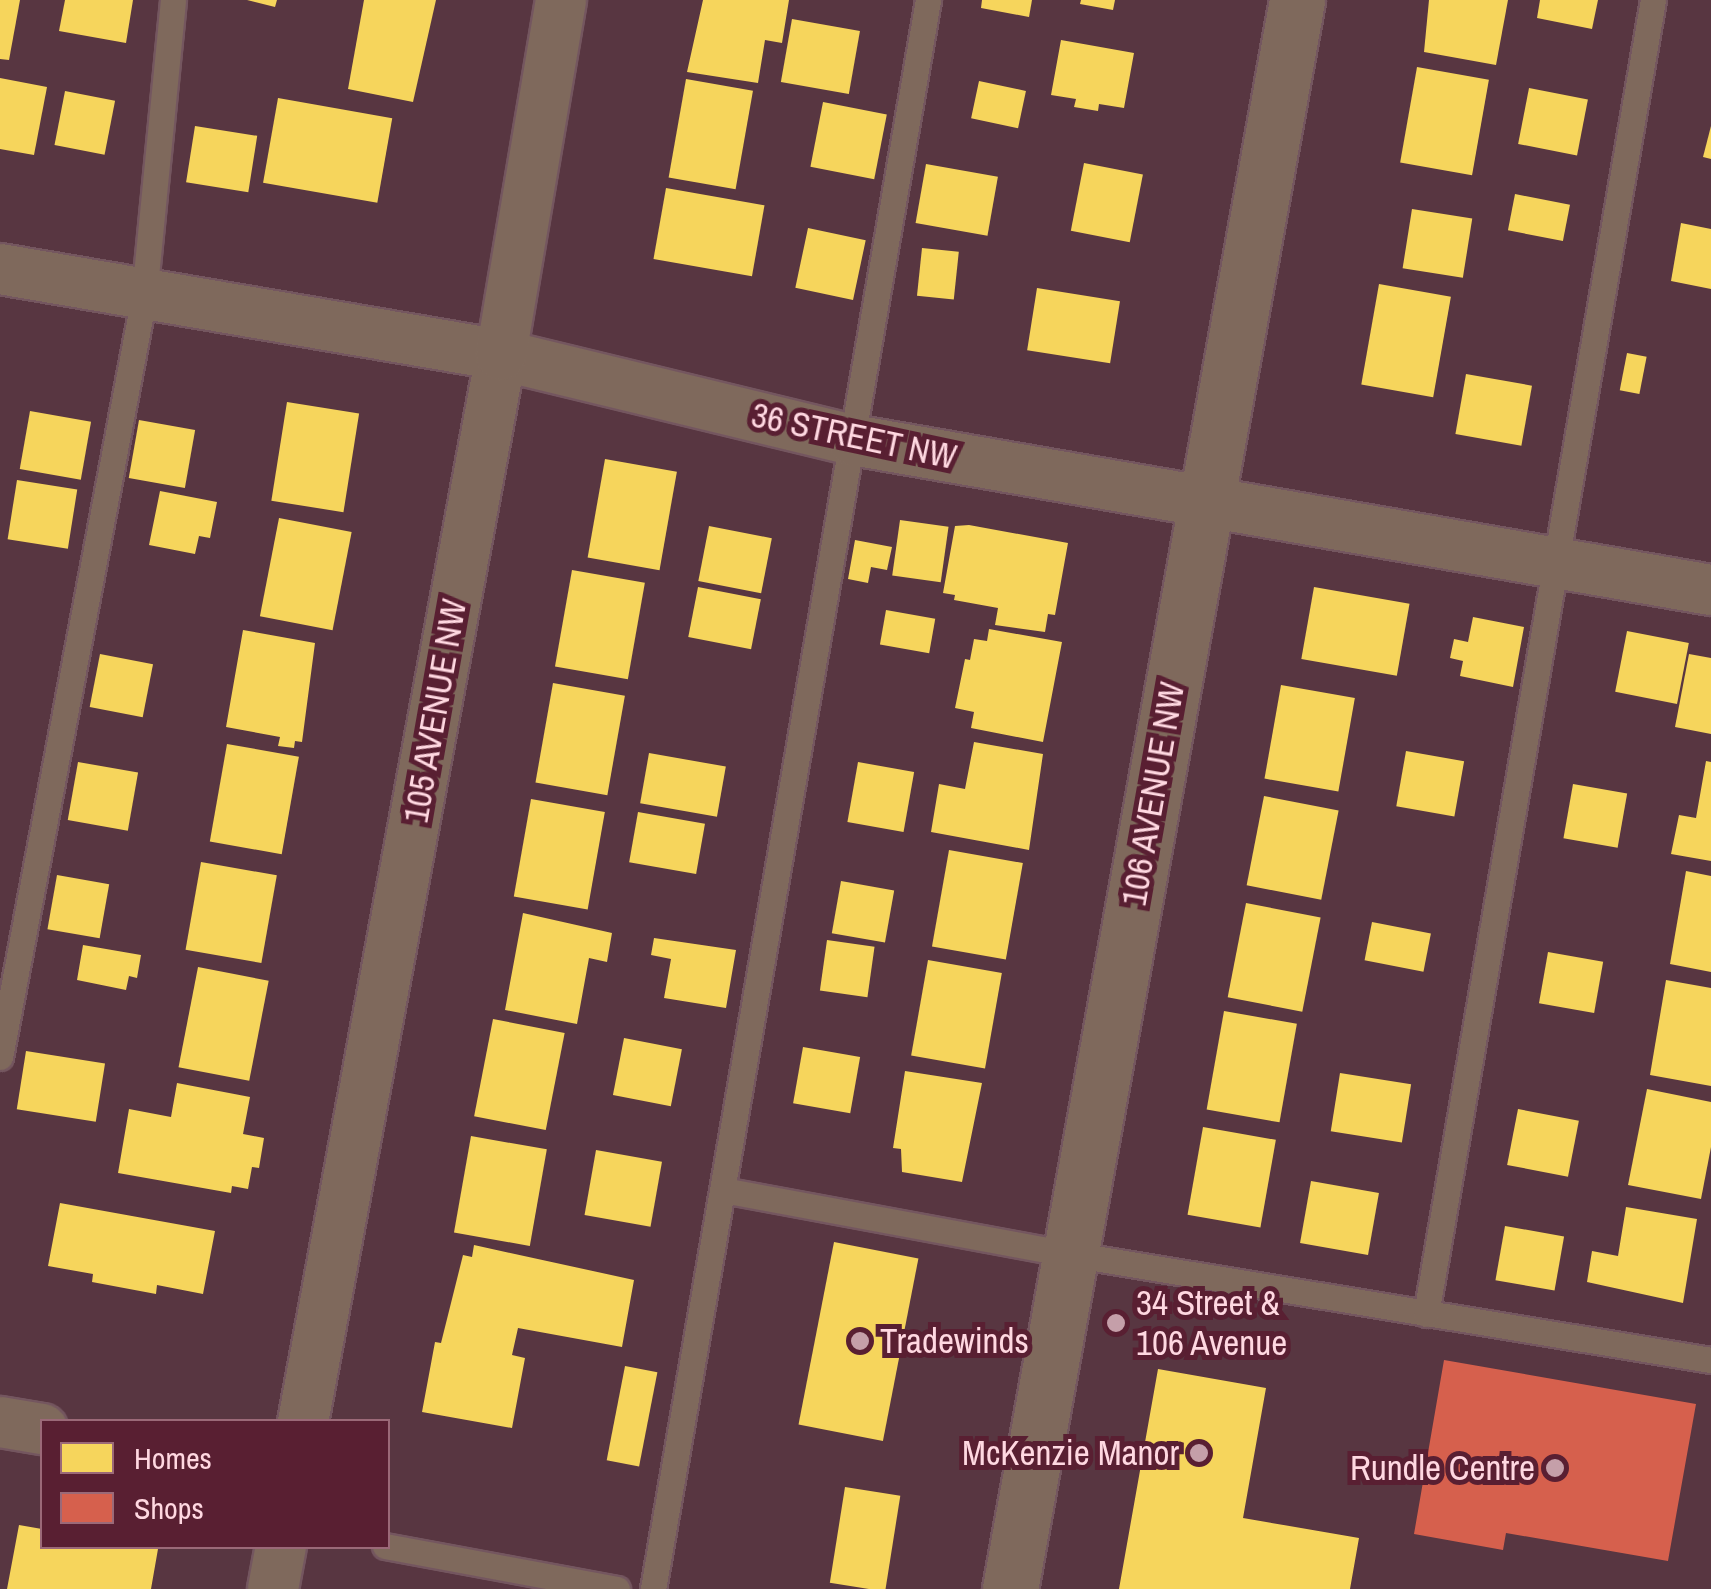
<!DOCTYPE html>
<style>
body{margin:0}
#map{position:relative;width:1711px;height:1589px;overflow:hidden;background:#583641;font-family:"Archivo Narrow",sans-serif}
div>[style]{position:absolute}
.homes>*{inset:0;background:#f6d55c;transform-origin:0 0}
.shops>*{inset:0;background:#d6604d}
.roads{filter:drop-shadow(2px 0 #74565f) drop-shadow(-2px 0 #74565f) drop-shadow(0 2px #74565f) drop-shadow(0 -2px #74565f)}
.service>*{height:25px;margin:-12.5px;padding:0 12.5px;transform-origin:12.5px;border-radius:12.5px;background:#7f695c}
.minor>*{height:50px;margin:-25px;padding:0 25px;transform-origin:25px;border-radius:25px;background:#7f695c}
.tertiary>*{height:55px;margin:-27.5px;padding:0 27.5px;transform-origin:27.5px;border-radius:27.5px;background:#7f695c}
.dots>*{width:28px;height:28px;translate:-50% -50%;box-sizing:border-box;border:5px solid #591f32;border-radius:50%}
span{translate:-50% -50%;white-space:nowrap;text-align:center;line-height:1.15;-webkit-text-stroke:10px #591f32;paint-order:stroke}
.street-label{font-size:35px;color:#ffd8e1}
.poi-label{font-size:35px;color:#ffd8e1}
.left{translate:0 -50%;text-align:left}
.right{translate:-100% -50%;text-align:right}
.legend{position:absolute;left:40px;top:1419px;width:350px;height:130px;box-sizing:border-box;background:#591f32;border:2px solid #9b6978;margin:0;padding:12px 18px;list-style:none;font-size:30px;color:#ffd8e1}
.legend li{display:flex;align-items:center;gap:20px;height:50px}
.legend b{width:50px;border:2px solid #9b6978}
</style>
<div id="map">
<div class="homes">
<div style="clip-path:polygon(0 0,20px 0,9px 60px,0 59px)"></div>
<div style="clip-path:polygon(65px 0,133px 0,126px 43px,59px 31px)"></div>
<div style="clip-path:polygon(247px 0,277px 0,275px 7px)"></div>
<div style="clip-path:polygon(364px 0,436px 0,413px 102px,348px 89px)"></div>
<div style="clip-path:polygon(703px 0,789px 0,782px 43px,765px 40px,758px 83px,687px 72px)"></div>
<div style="clip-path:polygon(982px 0,1032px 0,1029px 17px,981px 8px)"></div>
<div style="clip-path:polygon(1081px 0,1115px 0,1113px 10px,1080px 4px)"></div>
<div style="clip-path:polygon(1429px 0,1508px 0,1496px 65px,1424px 52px)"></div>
<div style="clip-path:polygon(1540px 0,1598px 0,1592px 29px,1537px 18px)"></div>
<div style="left:792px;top:19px;width:69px;height:64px;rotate:10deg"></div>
<div style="clip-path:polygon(1061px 40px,1134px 53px,1124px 108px,1099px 104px,1098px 111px,1074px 107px,1076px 99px,1051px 95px)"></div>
<div style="left:1417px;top:67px;width:73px;height:97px;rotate:10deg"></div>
<div style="clip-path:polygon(0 78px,47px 87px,34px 155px,0 149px)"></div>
<div style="left:686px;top:79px;width:68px;height:100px;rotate:10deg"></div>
<div style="left:979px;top:81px;width:48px;height:38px;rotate:12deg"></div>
<div style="left:1529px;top:88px;width:60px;height:57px;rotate:11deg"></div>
<div style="left:65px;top:91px;width:51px;height:55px;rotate:11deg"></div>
<div style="left:278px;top:98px;width:116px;height:86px;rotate:10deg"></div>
<div style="left:823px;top:102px;width:65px;height:66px;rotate:11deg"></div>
<div style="left:195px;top:126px;width:63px;height:57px;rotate:9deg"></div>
<div style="clip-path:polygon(1711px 126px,1711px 159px,1703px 157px)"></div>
<div style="left:1084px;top:163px;width:60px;height:69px;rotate:11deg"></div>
<div style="left:926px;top:164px;width:73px;height:60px;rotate:10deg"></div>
<div style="left:666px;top:188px;width:100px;height:72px;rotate:10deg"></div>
<div style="left:1515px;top:194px;width:56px;height:37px;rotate:11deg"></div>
<div style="left:1412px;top:209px;width:61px;height:60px;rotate:9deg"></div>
<div style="clip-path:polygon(1681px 223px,1711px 229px,1711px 289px,1671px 281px)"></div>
<div style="left:808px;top:228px;width:59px;height:61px;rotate:12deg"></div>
<div style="left:922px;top:248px;width:37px;height:48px;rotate:6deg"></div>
<div style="left:1379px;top:284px;width:73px;height:102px;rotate:10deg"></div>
<div style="left:1037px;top:288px;width:84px;height:63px;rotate:9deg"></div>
<div style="left:1627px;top:353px;width:20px;height:38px;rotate:11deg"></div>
<div style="left:1466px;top:374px;width:67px;height:61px;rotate:10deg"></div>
<div style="left:287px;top:402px;width:73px;height:100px;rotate:9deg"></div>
<div style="left:30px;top:411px;width:62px;height:59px;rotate:10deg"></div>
<div style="left:139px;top:420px;width:57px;height:59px;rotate:10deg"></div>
<div style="left:605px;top:459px;width:73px;height:100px;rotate:10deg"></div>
<div style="left:17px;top:480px;width:61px;height:60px;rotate:9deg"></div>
<div style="clip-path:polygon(160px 491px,217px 502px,210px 538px,199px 536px,195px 554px,149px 545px)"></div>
<div style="left:279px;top:518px;width:74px;height:100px;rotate:11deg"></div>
<div style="left:900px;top:520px;width:49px;height:56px;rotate:8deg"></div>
<div style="clip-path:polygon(969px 525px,1068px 543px,1055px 615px,1048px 614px,1045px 632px,995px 625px,998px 608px,954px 600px,955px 595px,943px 593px,955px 526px)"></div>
<div style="left:709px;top:526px;width:64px;height:56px;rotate:11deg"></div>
<div style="clip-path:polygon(855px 540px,892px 547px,887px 570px,871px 567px,868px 583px,848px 579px)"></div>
<div style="left:572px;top:570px;width:74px;height:98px;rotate:10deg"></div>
<div style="left:698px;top:587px;width:64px;height:51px;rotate:11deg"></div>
<div style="left:1314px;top:587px;width:97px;height:73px;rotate:10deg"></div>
<div style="left:886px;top:610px;width:50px;height:35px;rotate:10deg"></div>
<div style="clip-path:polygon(1473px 617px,1524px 627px,1513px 687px,1460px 676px,1463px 661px,1450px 658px,1454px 639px,1468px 642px)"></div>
<div style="clip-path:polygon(989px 629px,1062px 642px,1043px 742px,971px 728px,974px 712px,955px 708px,965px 659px,970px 660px,974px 639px,987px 641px)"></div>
<div style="clip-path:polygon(243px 630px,315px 643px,302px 742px,295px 741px,294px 748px,278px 746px,280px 737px,226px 727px)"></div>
<div style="left:1627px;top:631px;width:63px;height:62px;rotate:11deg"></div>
<div style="left:100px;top:654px;width:54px;height:54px;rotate:11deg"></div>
<div style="clip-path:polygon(1689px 654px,1711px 658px,1711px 734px,1675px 727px)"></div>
<div style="left:553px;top:683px;width:73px;height:101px;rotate:10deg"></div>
<div style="left:1281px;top:685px;width:75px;height:95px;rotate:10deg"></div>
<div style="clip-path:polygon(974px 742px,1043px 754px,1029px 850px,931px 832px,939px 784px,965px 789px)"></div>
<div style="left:227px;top:744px;width:73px;height:99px;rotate:10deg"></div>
<div style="left:1406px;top:751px;width:59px;height:56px;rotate:10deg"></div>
<div style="left:649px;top:753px;width:78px;height:51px;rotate:10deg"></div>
<div style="clip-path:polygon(1706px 761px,1711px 762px,1711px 861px,1671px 854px,1679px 815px,1696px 818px)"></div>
<div style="left:78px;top:762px;width:61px;height:59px;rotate:10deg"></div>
<div style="left:858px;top:762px;width:57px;height:61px;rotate:10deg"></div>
<div style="left:1573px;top:784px;width:55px;height:55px;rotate:10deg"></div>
<div style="left:1264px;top:796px;width:76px;height:91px;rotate:11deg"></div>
<div style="left:531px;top:799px;width:75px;height:99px;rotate:10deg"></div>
<div style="left:638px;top:812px;width:68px;height:51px;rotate:10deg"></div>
<div style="left:949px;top:850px;width:75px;height:98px;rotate:10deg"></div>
<div style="left:201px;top:862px;width:77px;height:89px;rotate:10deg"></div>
<div style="clip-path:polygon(1686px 871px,1711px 876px,1711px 972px,1670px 964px)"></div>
<div style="left:57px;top:875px;width:53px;height:55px;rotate:10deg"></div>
<div style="left:841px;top:881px;width:54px;height:53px;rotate:10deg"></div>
<div style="left:1246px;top:903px;width:76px;height:96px;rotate:11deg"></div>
<div style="clip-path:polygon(523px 913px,612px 933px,607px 962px,589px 958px,577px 1024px,505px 1010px)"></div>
<div style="left:1372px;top:922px;width:60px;height:39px;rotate:11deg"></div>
<div style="clip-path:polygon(654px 938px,736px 950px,726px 1008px,664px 998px,671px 959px,651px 955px)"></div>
<div style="left:827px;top:940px;width:48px;height:51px;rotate:8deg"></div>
<div style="clip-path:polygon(83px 945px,141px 955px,137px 978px,129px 976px,126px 990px,77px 980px)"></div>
<div style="left:1548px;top:952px;width:56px;height:52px;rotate:10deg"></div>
<div style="left:928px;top:960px;width:75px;height:97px;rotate:10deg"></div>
<div style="left:198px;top:967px;width:72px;height:102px;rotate:11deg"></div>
<div style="clip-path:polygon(1666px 980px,1711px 988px,1711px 1086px,1650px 1075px)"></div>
<div style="left:1224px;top:1011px;width:74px;height:100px;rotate:10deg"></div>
<div style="left:493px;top:1019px;width:73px;height:99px;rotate:11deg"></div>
<div style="left:624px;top:1038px;width:59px;height:58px;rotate:11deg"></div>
<div style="left:803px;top:1047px;width:58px;height:57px;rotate:10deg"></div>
<div style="left:26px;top:1051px;width:80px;height:59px;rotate:9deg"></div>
<div style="clip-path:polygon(905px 1071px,982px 1083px,962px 1182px,902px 1172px,901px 1149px,893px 1148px)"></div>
<div style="left:1340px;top:1073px;width:72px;height:59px;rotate:9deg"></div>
<div style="clip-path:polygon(177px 1083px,250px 1097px,243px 1134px,264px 1138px,259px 1168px,252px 1167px,248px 1189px,232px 1186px,231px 1193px,118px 1173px,129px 1109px,171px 1117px)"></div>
<div style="clip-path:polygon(1647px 1089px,1711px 1102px,1711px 1147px,1701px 1199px,1628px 1185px)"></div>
<div style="left:1518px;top:1109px;width:62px;height:57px;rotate:11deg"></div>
<div style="left:1203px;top:1127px;width:74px;height:89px;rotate:10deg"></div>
<div style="left:471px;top:1136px;width:77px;height:98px;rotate:10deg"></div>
<div style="left:596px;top:1150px;width:67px;height:66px;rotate:10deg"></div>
<div style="left:1311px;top:1181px;width:69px;height:63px;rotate:10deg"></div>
<div style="clip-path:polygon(60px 1203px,215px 1231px,203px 1294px,157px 1285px,156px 1294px,92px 1282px,93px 1274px,48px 1266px)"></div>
<div style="clip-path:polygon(1626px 1207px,1697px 1219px,1683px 1303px,1587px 1282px,1592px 1251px,1618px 1256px)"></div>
<div style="left:1505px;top:1226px;width:60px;height:55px;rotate:10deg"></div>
<div style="left:834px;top:1242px;width:86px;height:186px;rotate:11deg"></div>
<div style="clip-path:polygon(474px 1245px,634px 1280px,622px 1347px,518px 1328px,512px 1355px,525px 1358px,512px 1428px,422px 1412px,435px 1342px,441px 1343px,463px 1255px,472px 1257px)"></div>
<div style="left:625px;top:1366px;width:33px;height:96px;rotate:11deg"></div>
<div style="clip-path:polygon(1158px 1369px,1266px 1388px,1243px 1518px,1359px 1538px,1350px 1589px,1119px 1589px)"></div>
<div style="left:845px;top:1487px;width:56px;height:97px;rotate:9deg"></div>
<div style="clip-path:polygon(19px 1525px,42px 1529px,42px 1546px,158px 1549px,151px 1589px,7px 1589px)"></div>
</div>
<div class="shops">
<div style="clip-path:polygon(1444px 1360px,1696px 1404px,1668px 1561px,1506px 1533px,1503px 1550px,1414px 1534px)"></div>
</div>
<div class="roads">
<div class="service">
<div style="left:0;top:1057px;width:775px;rotate:-79.28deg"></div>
<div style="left:144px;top:296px;width:297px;rotate:-84.4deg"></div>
<div style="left:723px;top:1190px;width:353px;rotate:10.5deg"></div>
<div style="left:1070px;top:1254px;width:650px;rotate:9.39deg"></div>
<div style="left:1426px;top:1314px;width:1333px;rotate:-80.2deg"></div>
<div style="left:385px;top:1546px;width:236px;rotate:10.5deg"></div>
<div style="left:653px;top:1589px;width:1613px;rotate:-80.18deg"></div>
</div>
<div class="minor">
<div style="left:0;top:269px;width:508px;rotate:9.74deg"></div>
<div style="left:501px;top:355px;width:362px;rotate:13.6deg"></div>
<div style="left:853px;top:440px;width:871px;rotate:9.92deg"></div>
<div style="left:0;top:1422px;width:43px;rotate:9.5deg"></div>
<div style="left:303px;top:1422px;width:1085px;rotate:-79.49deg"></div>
<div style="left:501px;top:355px;width:360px;rotate:-80.4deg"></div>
<div style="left:273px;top:1589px;width:44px;rotate:-79.5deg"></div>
</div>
<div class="tertiary">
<div style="left:1010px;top:1589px;width:1615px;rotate:-79.76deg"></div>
</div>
</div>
<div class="dots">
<div style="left:1116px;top:1323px;background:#c59fa9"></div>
<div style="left:860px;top:1341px;background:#c59fa9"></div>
<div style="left:1199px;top:1453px;background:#c59fa9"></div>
<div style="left:1555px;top:1468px;background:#c59fa9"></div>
</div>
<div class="street-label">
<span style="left:854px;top:436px;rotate:12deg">36 STREET NW</span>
<span style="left:435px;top:711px;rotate:-80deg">105 AVENUE NW</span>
<span style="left:1153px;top:794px;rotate:-80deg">106 AVENUE NW</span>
</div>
<div class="poi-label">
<span class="left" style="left:1136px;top:1323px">34 Street &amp;<br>106 Avenue</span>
<span class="left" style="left:880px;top:1341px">Tradewinds</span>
<span class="right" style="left:1179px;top:1453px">McKenzie Manor</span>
<span class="right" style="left:1535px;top:1468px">Rundle Centre</span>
</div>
<ul class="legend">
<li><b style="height:28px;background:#f6d55c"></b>Homes</li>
<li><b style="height:28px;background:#d6604d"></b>Shops</li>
</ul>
</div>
